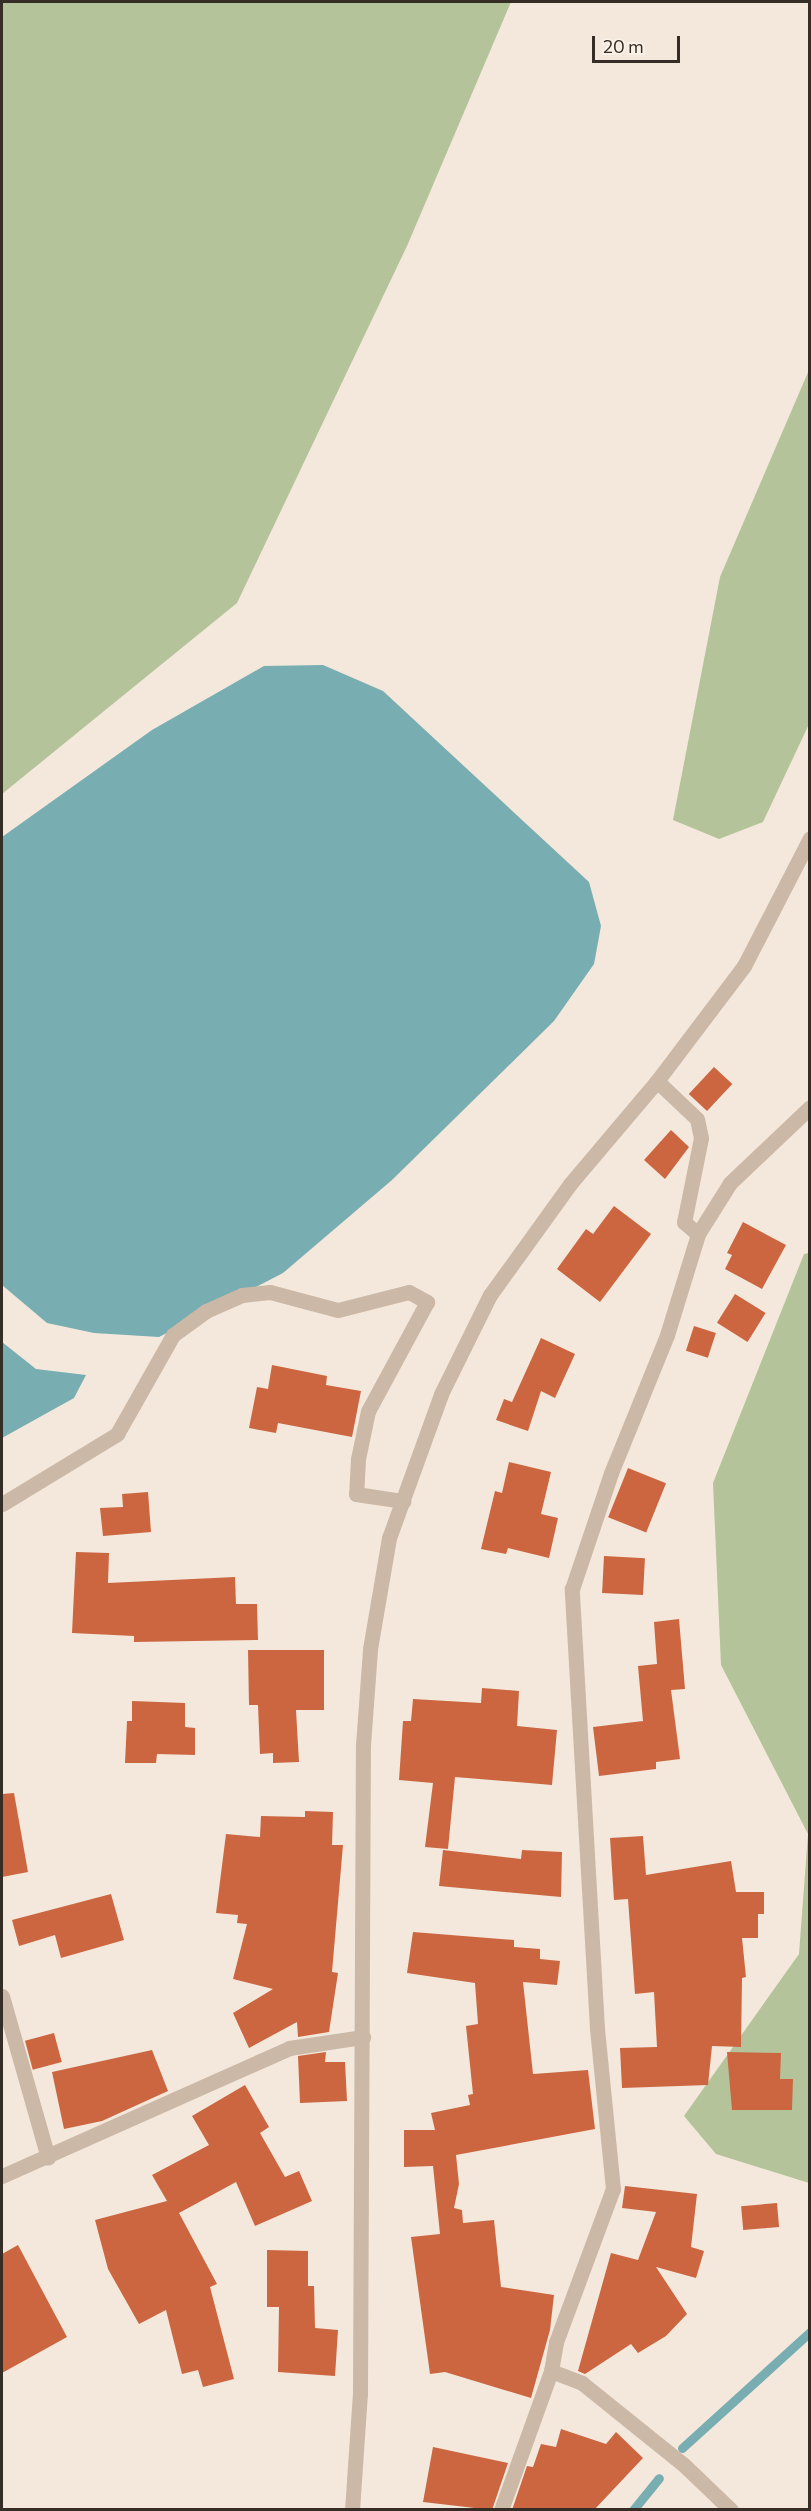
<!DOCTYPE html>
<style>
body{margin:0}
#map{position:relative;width:811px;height:2511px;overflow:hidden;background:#f3e8db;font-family:Commissioner,sans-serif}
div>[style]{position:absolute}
.green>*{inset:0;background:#b4c39a}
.water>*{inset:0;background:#78adb2}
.stream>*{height:9px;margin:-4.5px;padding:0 4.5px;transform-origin:4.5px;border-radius:4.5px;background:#78adb2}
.building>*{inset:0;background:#cc6640;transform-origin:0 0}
.minor>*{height:15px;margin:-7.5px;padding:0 7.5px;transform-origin:7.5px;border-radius:7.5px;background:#ccb8a6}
span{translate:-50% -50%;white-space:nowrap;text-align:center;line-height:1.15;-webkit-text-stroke:4.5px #faf2e7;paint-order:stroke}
.frame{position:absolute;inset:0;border:3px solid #372d27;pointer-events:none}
.scale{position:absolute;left:592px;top:36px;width:88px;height:27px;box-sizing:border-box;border:3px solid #372d27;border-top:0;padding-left:8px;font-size:18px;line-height:21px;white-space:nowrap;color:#372d27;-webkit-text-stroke:4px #faf2e7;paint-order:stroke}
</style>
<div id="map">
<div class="green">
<div style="clip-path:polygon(2px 2px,511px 2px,407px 246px,237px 603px,2px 794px)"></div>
<div style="clip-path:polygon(809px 370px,809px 724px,763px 822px,719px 839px,673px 820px,720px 577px)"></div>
<div style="clip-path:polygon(809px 1253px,809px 2183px,716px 2154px,684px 2116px,799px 1954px,808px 1834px,721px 1665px,713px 1483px,804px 1254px)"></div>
</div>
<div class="water">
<div style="clip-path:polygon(323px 665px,383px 691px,589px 882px,601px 926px,594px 964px,554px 1021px,392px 1180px,283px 1273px,159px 1337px,94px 1333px,47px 1323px,2px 1285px,2px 837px,152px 730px,264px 666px)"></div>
<div style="clip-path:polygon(2px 1342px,36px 1369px,86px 1375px,74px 1398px,2px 1438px)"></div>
</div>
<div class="stream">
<div style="left:682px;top:2448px;width:173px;rotate:-42.2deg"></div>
<div style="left:633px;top:2510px;width:41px;rotate:-50.9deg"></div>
</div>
<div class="building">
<div style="left:714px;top:1067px;width:25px;height:37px;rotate:43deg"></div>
<div style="clip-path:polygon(671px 1130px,689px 1147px,665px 1179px,644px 1160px)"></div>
<div style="clip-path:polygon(614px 1206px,651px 1234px,600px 1302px,557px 1269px,586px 1229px,593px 1234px)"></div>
<div style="clip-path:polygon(743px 1222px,786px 1245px,762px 1289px,725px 1269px,732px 1255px,727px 1253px)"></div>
<div style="left:735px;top:1294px;width:36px;height:34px;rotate:32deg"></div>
<div style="left:694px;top:1326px;width:23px;height:26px;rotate:18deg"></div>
<div style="clip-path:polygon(541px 1338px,575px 1354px,555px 1398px,541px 1391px,528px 1431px,496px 1420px,504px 1399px,512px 1402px)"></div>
<div style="clip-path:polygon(272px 1365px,327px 1376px,326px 1385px,361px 1391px,352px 1437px,278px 1423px,276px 1433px,249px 1428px,257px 1387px,268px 1389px)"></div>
<div style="clip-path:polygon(509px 1462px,551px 1472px,541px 1514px,558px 1518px,549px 1558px,508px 1548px,506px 1554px,481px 1549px,495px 1491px,502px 1493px)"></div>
<div style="left:628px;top:1468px;width:41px;height:53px;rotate:22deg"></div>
<div style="clip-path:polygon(148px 1492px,151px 1532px,103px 1536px,100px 1508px,123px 1507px,122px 1494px)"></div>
<div style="clip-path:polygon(76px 1552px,109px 1553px,108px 1583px,235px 1577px,236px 1604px,257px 1604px,258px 1640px,134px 1642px,134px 1636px,72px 1633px)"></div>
<div style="left:604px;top:1556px;width:41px;height:37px;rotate:3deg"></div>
<div style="clip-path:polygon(679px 1619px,685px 1689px,671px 1690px,680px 1759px,656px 1762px,656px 1769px,599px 1776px,593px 1727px,643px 1721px,638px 1666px,657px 1664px,654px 1622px)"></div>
<div style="clip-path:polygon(248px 1650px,324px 1650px,324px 1710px,296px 1710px,299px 1762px,273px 1763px,273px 1753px,260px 1754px,258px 1705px,249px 1705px)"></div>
<div style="clip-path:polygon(482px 1688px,519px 1691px,517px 1726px,557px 1730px,552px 1785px,455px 1777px,448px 1849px,425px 1847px,433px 1783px,399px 1780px,403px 1721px,411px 1721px,413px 1699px,481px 1703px)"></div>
<div style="clip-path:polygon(132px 1701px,185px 1703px,185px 1727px,195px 1728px,195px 1755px,157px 1754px,156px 1763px,125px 1763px,127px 1721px,132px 1721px)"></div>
<div style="clip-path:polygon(14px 1793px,28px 1872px,2px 1877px,2px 1794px)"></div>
<div style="clip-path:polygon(305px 1811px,333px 1812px,332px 1845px,343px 1845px,332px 1972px,338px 1973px,329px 2032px,298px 2037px,297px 2022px,249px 2048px,233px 2013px,273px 1989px,233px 1979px,247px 1924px,237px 1923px,238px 1915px,216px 1913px,226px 1834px,260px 1837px,261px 1816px,305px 1817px)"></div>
<div style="clip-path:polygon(643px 1836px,646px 1875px,731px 1861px,736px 1892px,764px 1892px,764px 1914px,758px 1914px,758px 1938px,742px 1938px,746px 1977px,742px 1978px,741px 2047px,712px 2046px,708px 2085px,622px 2088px,620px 2048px,657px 2047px,654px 1992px,635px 1994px,628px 1899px,614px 1900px,610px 1838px)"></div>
<div style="clip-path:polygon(443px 1850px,521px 1859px,522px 1850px,562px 1852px,561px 1897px,439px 1886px)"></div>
<div style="clip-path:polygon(111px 1894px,124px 1940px,61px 1958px,55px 1935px,19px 1946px,12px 1920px)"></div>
<div style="clip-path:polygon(413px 1932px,514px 1940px,514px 1947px,540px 1949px,540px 1959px,560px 1961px,557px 1985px,523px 1982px,533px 2074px,588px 2070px,595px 2129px,456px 2155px,459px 2184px,454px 2208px,462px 2210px,463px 2223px,494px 2220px,501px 2287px,554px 2295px,550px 2330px,531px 2398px,445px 2372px,430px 2374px,411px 2237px,440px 2234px,433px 2166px,404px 2167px,404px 2130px,435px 2130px,431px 2113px,470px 2105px,468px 2095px,473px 2094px,466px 2026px,478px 2024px,475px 1983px,407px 1973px)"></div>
<div style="left:54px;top:2033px;width:30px;height:30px;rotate:75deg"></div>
<div style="clip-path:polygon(152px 2050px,168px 2091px,102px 2121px,64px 2129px,52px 2072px)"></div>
<div style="clip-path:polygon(326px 2052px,325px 2062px,345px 2062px,347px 2101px,300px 2103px,298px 2056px)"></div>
<div style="clip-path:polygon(727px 2052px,781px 2053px,780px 2079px,793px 2079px,792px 2110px,732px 2110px)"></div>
<div style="clip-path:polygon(245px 2085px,269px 2127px,260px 2133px,285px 2177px,299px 2171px,312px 2201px,255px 2226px,236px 2182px,179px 2213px,217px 2284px,210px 2287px,234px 2379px,203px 2387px,198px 2370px,182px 2374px,166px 2310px,139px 2324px,108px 2269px,95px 2220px,167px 2201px,152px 2175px,209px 2145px,192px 2116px)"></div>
<div style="clip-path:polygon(625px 2186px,697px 2194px,691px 2247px,704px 2251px,696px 2278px,656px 2267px,687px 2314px,666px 2336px,638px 2353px,631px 2344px,585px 2374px,578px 2371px,611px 2253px,638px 2260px,656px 2212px,622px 2208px)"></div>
<div style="left:777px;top:2203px;width:24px;height:36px;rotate:85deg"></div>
<div style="clip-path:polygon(18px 2245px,67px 2337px,2px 2373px,2px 2254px)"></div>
<div style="clip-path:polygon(267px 2250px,308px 2251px,308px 2286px,314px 2286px,315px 2328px,338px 2330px,335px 2376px,278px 2372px,279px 2307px,267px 2307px)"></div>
<div style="clip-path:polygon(561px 2429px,606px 2444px,616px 2432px,643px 2458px,594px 2510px,512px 2510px,527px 2466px,533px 2467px,541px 2444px,556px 2447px)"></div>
<div style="clip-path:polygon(433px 2447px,508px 2463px,492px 2510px,423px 2502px)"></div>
</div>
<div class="minor">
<div style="left:657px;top:1081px;width:55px;rotate:43.5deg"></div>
<div style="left:697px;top:1119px;width:19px;rotate:78deg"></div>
<div style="left:701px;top:1138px;width:86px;rotate:101.4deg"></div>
<div style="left:684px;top:1222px;width:18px;rotate:41deg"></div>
<div style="left:2px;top:1504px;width:135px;rotate:-31.3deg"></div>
<div style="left:117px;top:1434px;width:114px;rotate:-60.5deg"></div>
<div style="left:173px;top:1335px;width:41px;rotate:-36deg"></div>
<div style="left:206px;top:1311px;width:39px;rotate:-24deg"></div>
<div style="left:242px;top:1295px;width:28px;rotate:-6deg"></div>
<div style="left:270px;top:1292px;width:70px;rotate:14.8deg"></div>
<div style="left:338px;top:1310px;width:73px;rotate:-14.2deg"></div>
<div style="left:409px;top:1292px;width:21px;rotate:29deg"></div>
<div style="left:427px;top:1302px;width:124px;rotate:118.4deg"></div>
<div style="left:368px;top:1411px;width:49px;rotate:101.8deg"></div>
<div style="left:358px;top:1459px;width:35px;rotate:93deg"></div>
<div style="left:356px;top:1494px;width:48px;rotate:8.5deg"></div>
<div style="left:2px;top:1996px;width:168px;rotate:74.1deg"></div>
<div style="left:2px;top:2176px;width:314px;rotate:-24deg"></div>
<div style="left:289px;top:2048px;width:75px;rotate:-8.5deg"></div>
<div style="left:551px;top:2371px;width:29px;rotate:-80deg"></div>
<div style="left:556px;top:2342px;width:163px;rotate:-69.6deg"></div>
<div style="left:613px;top:2189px;width:162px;rotate:-95.7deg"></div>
<div style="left:597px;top:2028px;width:440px;rotate:-93.3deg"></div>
<div style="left:572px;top:1589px;width:122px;rotate:-71.4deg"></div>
<div style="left:611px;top:1473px;width:149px;rotate:-67.9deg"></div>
<div style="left:667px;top:1335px;width:106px;rotate:-72.9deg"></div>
<div style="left:698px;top:1234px;width:60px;rotate:-57.9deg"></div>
<div style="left:730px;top:1183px;width:110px;rotate:-43.5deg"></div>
<div style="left:352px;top:2510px;width:116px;rotate:-86.1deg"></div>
<div style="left:360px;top:2394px;width:649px;rotate:-89.74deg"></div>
<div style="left:363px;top:1745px;width:96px;rotate:-85.8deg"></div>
<div style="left:370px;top:1649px;width:113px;rotate:-80.3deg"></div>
<div style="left:389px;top:1538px;width:153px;rotate:-70.1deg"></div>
<div style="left:441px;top:1394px;width:110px;rotate:-63.7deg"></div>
<div style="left:490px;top:1295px;width:137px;rotate:-54.2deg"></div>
<div style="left:570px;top:1184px;width:135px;rotate:-49.8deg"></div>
<div style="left:657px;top:1081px;width:144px;rotate:-52.9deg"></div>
<div style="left:744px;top:966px;width:144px;rotate:-62.7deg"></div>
<div style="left:501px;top:2510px;width:148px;rotate:-70.2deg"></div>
<div style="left:551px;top:2371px;width:33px;rotate:21deg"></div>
<div style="left:582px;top:2383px;width:131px;rotate:38.8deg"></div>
<div style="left:684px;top:2465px;width:65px;rotate:43.8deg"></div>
</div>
<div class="frame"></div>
<div class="scale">20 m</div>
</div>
